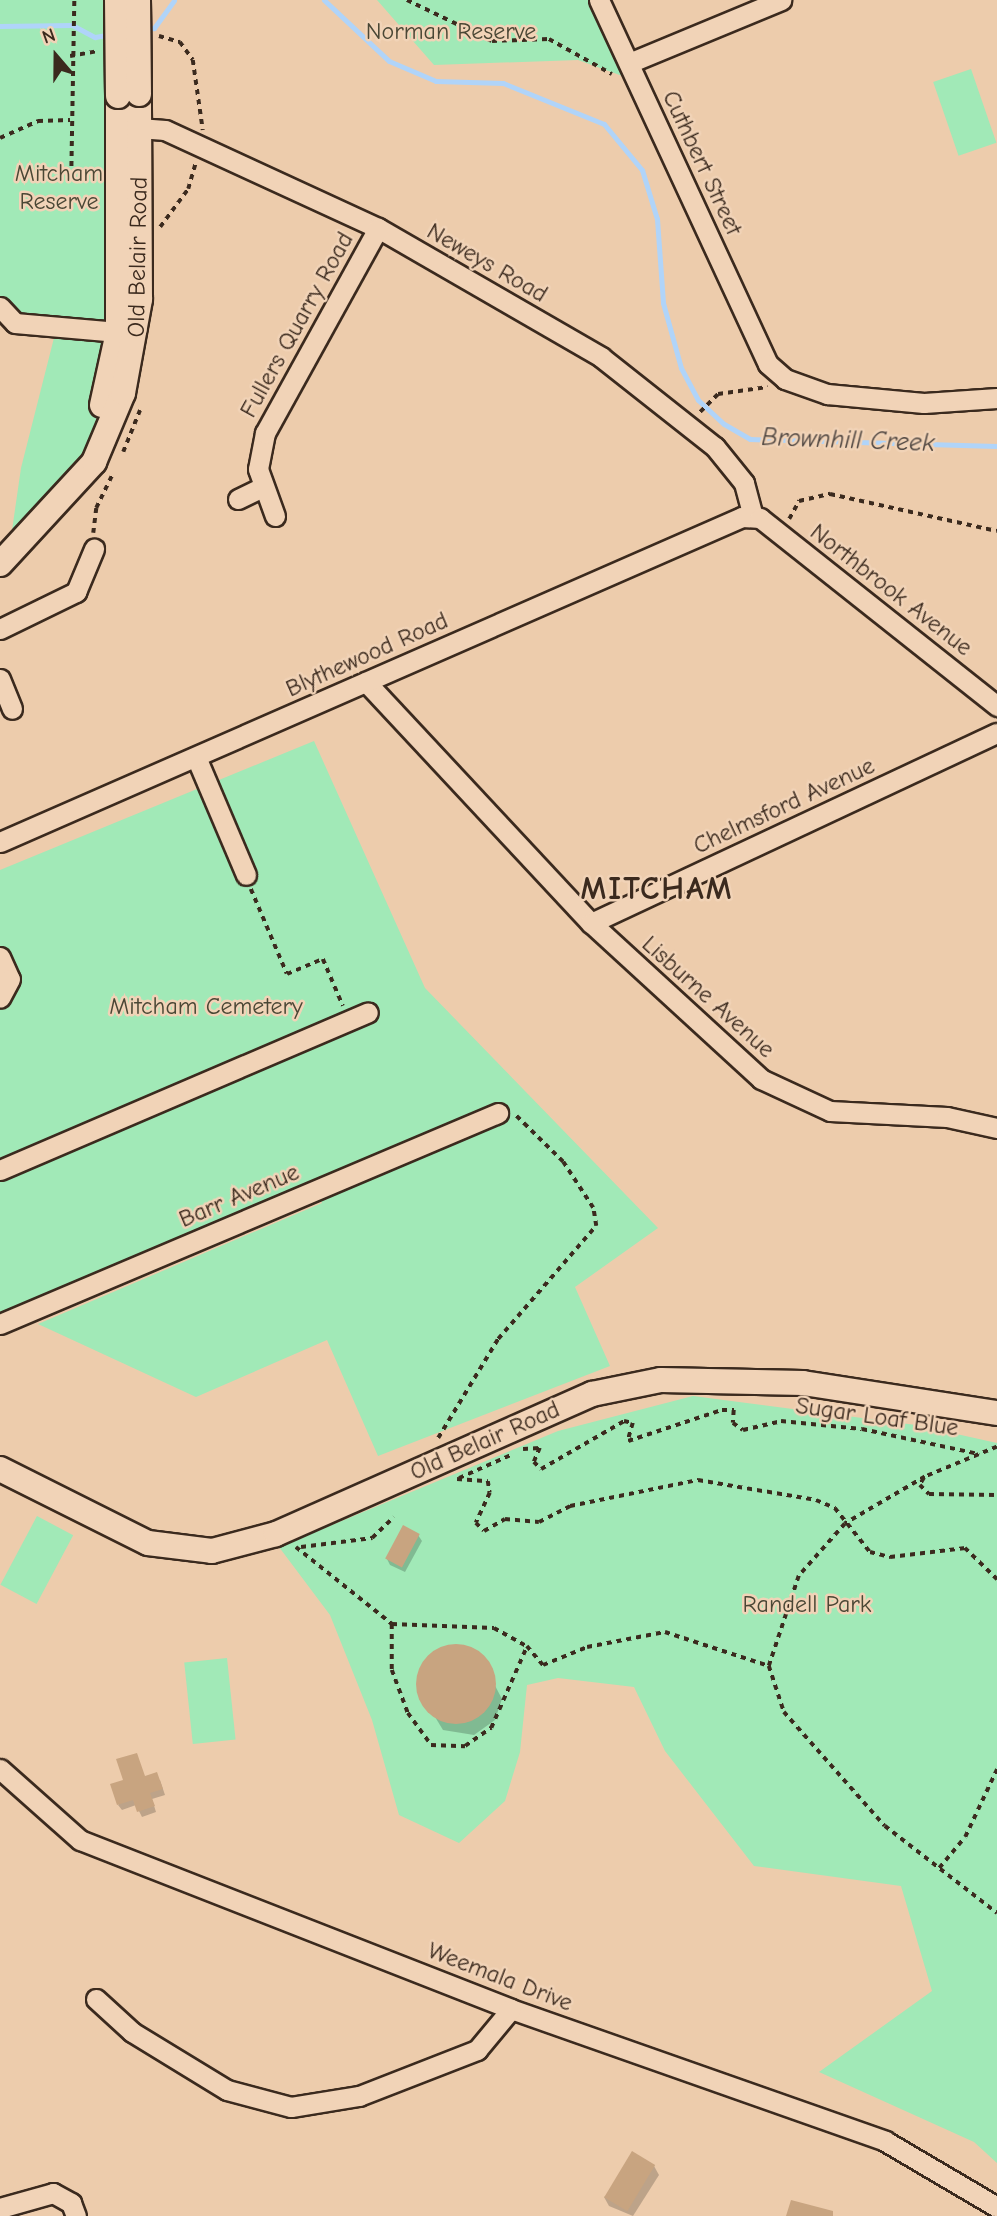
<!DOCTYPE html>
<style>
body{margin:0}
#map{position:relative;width:997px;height:2216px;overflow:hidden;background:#edccac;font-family:"Comic Neue",sans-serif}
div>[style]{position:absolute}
.green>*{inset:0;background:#a1e9b7;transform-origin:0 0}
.shadow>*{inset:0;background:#0003}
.stream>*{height:5px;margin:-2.5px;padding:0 2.5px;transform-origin:2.5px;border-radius:2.5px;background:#b0d4f9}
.building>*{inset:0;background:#c8a480;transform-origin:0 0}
.round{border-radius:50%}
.path>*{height:3.5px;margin-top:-1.75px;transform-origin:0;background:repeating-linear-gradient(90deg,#3b2a1e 0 5px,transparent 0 10px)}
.roads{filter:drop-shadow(2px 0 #3b2a1e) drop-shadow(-2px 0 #3b2a1e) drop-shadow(0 2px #3b2a1e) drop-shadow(0 -2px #3b2a1e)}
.minor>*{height:19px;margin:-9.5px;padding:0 9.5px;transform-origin:9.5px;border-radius:9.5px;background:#f1d3b7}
.major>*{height:24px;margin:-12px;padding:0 12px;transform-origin:12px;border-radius:12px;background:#f1d3b7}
.bridges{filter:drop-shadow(2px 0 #3b2a1e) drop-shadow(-2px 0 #3b2a1e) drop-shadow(0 2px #3b2a1e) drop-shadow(0 -2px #3b2a1e)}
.major-bridge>*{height:24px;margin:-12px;padding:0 12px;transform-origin:12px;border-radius:12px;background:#f1d3b7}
span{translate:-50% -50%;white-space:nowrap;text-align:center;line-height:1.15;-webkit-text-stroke:5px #f1d3b7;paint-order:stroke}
.park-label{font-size:24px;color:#4a4735}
.street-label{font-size:24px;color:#3b2a1e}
.water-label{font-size:26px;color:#4d443f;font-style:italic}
.district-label{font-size:32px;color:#3b2a1e;font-weight:700;letter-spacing:2px}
.north{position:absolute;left:21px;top:21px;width:70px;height:70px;-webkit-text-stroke:5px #f1d3b7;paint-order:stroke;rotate:340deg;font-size:19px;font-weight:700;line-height:28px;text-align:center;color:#3b2a1e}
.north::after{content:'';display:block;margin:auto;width:24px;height:32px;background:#3b2a1e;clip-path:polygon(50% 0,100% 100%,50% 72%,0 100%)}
</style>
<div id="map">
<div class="green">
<div style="clip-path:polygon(0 0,117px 0,118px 331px,94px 462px,8px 558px,21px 468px,57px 326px,15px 323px,0 307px)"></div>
<div style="clip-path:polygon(377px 0,599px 0,628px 78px,578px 60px,434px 65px)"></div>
<div style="left:971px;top:69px;width:78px;height:40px;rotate:71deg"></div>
<div style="clip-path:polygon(314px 741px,425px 988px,658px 1228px,575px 1287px,610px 1366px,378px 1456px,327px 1340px,196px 1397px,38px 1324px,322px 1203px,314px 1184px,0 1317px,0 870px)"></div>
<div style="clip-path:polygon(693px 1396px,916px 1425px,997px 1443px,997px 2163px,974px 2142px,819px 2072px,932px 1991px,901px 1886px,754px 1866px,665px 1751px,634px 1687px,558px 1678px,527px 1685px,520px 1752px,505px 1801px,459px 1843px,399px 1815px,372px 1720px,330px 1615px,279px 1547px,558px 1431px)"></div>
<div style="left:37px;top:1516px;width:41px;height:78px;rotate:28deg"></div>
<div style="left:227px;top:1658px;width:82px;height:43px;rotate:84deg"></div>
</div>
<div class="shadow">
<div style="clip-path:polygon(418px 1535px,422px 1541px,405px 1572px,390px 1565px,387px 1559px)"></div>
<div style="clip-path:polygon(455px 1647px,479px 1655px,502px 1699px,495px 1720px,474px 1735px,443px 1730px,418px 1689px,425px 1662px)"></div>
<div style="clip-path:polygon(145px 1778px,160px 1780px,165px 1795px,152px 1799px,156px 1812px,142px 1817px,136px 1805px,122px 1810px,118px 1805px)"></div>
<div style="clip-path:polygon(654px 2166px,659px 2175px,633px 2216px,609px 2206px,604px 2197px)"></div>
</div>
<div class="stream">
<div style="left:324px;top:0;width:89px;rotate:43.2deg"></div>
<div style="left:389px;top:61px;width:51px;rotate:23.1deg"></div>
<div style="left:436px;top:81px;width:67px;rotate:1.7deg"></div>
<div style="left:503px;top:83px;width:109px;rotate:22.1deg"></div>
<div style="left:604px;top:124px;width:60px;rotate:50.4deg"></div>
<div style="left:642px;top:170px;width:51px;rotate:73deg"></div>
<div style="left:657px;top:219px;width:84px;rotate:85.9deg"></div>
<div style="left:663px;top:303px;width:67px;rotate:74.5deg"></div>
<div style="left:681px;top:368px;width:36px;rotate:62deg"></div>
<div style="left:698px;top:400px;width:35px;rotate:43deg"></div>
<div style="left:724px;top:424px;width:30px;rotate:30deg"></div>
<div style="left:750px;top:439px;width:247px;rotate:1.6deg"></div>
<div style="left:0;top:26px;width:72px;rotate:-0.8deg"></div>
<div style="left:72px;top:25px;width:26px;rotate:28deg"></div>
<div style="left:95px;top:37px;width:17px;rotate:-10deg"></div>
<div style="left:146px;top:29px;width:8px;rotate:-7deg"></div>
<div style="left:154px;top:28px;width:34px;rotate:-54deg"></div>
</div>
<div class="building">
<div style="left:403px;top:1525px;width:19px;height:38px;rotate:28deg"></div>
<div class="round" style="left:416px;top:1644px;width:80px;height:80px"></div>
<div style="clip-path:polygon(137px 1753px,145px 1776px,157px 1772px,163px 1789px,150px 1793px,155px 1806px,137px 1812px,133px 1800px,117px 1805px,110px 1784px,123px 1780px,116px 1759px)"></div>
<div style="left:632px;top:2151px;width:27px;height:54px;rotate:31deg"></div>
<div style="clip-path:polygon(791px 2200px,833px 2211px,833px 2216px,786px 2216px)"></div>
</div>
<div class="path">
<div style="left:407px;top:0;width:94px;rotate:25.8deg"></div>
<div style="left:492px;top:41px;width:57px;rotate:-2deg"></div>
<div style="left:549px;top:39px;width:72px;rotate:29.1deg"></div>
<div style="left:159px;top:36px;width:22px;rotate:16deg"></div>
<div style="left:180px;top:42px;width:22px;rotate:54deg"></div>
<div style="left:193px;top:60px;width:71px;rotate:81.9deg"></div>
<div style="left:70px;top:56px;width:28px;rotate:-10deg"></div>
<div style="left:0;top:138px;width:42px;rotate:-24.1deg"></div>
<div style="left:38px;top:121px;width:32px;rotate:-2deg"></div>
<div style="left:71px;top:176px;width:176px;rotate:-89deg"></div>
<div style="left:160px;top:227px;width:47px;rotate:-53.6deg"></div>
<div style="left:188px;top:189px;width:29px;rotate:-74deg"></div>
<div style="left:700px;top:412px;width:25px;rotate:-45deg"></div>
<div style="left:718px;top:394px;width:50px;rotate:-8deg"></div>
<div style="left:123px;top:452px;width:45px;rotate:-68deg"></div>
<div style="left:789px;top:519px;width:21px;rotate:-61deg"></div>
<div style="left:799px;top:501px;width:32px;rotate:-13deg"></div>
<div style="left:830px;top:494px;width:171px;rotate:12.5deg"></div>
<div style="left:93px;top:533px;width:25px;rotate:-83deg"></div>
<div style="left:96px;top:508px;width:37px;rotate:-64deg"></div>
<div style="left:251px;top:889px;width:92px;rotate:67deg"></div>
<div style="left:287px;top:974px;width:39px;rotate:-23deg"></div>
<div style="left:323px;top:959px;width:51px;rotate:66.9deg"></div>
<div style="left:438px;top:1438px;width:116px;rotate:-58.8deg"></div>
<div style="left:498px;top:1339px;width:150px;rotate:-49.1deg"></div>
<div style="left:596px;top:1226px;width:18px;rotate:-99deg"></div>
<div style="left:593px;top:1208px;width:55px;rotate:-123.1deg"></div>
<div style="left:563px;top:1162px;width:69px;rotate:-135.6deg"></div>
<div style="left:997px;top:1447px;width:78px;rotate:157.4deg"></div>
<div style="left:925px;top:1477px;width:93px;rotate:149.6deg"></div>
<div style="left:845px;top:1524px;width:69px;rotate:131.5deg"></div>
<div style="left:799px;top:1576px;width:95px;rotate:108.4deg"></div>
<div style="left:769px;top:1666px;width:48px;rotate:71.9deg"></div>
<div style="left:784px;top:1712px;width:152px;rotate:48.5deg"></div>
<div style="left:885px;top:1826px;width:142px;rotate:37.8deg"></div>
<div style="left:523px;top:1449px;width:17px;rotate:-3deg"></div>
<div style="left:540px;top:1448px;width:15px;rotate:113deg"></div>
<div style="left:534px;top:1462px;width:10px;rotate:45deg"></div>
<div style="left:541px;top:1469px;width:96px;rotate:-30deg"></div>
<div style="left:624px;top:1421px;width:9px;rotate:13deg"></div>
<div style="left:633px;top:1423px;width:19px;rotate:106deg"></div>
<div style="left:628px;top:1441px;width:99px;rotate:-18.3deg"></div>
<div style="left:722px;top:1410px;width:12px"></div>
<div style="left:734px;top:1410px;width:13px;rotate:94deg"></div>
<div style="left:733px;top:1423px;width:12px;rotate:35deg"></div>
<div style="left:743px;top:1430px;width:39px;rotate:-13deg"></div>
<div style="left:781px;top:1421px;width:81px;rotate:5.6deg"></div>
<div style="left:862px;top:1429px;width:120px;rotate:12.1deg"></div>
<div style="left:459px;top:1478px;width:59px;rotate:-24deg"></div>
<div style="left:924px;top:1478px;width:8px;rotate:120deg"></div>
<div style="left:920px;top:1485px;width:13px;rotate:45deg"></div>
<div style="left:929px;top:1494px;width:68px;rotate:0.8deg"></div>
<div style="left:457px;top:1479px;width:31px;rotate:4deg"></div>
<div style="left:488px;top:1481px;width:12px;rotate:81deg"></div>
<div style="left:490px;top:1493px;width:33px;rotate:115deg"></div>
<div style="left:476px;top:1523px;width:11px;rotate:45deg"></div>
<div style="left:484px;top:1531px;width:24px;rotate:-30deg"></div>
<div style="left:505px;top:1519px;width:34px;rotate:5deg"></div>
<div style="left:539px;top:1522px;width:35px;rotate:-27deg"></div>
<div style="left:570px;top:1506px;width:131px;rotate:-11.5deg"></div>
<div style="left:698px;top:1480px;width:120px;rotate:9.6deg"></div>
<div style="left:816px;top:1500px;width:21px;rotate:23deg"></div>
<div style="left:835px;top:1508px;width:56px;rotate:51.5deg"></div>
<div style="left:870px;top:1552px;width:21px;rotate:14deg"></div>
<div style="left:890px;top:1557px;width:76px;rotate:-6.8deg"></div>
<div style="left:965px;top:1548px;width:45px;rotate:44.1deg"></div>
<div style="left:296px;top:1547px;width:123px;rotate:38.7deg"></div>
<div style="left:392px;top:1624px;width:102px;rotate:2.2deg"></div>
<div style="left:494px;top:1628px;width:38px;rotate:29deg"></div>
<div style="left:527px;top:1646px;width:25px;rotate:50deg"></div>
<div style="left:543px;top:1665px;width:48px;rotate:-22.2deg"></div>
<div style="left:587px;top:1647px;width:79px;rotate:-10.9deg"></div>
<div style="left:665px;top:1632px;width:109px;rotate:18.1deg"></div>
<div style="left:301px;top:1547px;width:72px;rotate:-7.2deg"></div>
<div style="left:372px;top:1538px;width:30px;rotate:-44deg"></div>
<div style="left:392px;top:1624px;width:46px;rotate:90deg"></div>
<div style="left:392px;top:1670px;width:46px;rotate:69.6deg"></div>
<div style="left:408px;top:1713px;width:39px;rotate:54deg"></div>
<div style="left:431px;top:1745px;width:34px;rotate:2deg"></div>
<div style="left:465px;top:1746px;width:32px;rotate:-35deg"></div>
<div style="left:491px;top:1728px;width:90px;rotate:-66.3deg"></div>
<div style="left:939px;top:1868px;width:40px;rotate:-50deg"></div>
<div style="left:965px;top:1837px;width:75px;rotate:-64.8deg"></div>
</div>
<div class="roads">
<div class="minor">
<div style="left:599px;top:0;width:401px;rotate:65.1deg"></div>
<div style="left:768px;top:364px;width:23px;rotate:41deg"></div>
<div style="left:785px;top:379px;width:45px;rotate:19.7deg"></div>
<div style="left:827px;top:394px;width:97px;rotate:5.3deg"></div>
<div style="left:924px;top:403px;width:73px;rotate:-3.9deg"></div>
<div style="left:629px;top:63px;width:165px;rotate:-22.5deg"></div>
<div style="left:125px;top:127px;width:40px;rotate:4.3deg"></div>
<div style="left:165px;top:130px;width:234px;rotate:24.7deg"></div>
<div style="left:378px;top:228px;width:258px;rotate:30deg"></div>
<div style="left:601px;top:357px;width:145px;rotate:38.3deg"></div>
<div style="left:715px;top:447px;width:46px;rotate:51.1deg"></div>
<div style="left:744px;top:483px;width:34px;rotate:75deg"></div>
<div style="left:0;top:307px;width:22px;rotate:47deg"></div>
<div style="left:15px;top:323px;width:103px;rotate:5deg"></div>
<div style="left:238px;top:499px;width:28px;rotate:-26deg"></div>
<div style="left:275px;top:516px;width:50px;rotate:-109.9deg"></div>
<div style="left:258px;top:469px;width:37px;rotate:-79deg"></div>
<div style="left:265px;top:433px;width:234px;rotate:-61.1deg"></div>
<div style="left:0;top:629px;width:85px;rotate:-26deg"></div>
<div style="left:76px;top:592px;width:47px;rotate:-67.3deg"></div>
<div style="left:0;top:679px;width:32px;rotate:68deg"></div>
<div style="left:366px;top:682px;width:330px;rotate:47deg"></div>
<div style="left:591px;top:923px;width:231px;rotate:42.5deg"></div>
<div style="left:761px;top:1079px;width:76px;rotate:24.9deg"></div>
<div style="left:830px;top:1111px;width:117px;rotate:2.9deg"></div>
<div style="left:947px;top:1117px;width:51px;rotate:12.4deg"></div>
<div style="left:196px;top:757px;width:128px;rotate:67deg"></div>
<div style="left:0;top:842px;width:810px;rotate:-23.65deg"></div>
<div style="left:742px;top:517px;width:18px;rotate:3deg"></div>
<div style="left:760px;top:518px;width:303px;rotate:38.4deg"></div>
<div style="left:591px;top:923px;width:448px;rotate:-25.1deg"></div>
<div style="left:0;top:957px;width:24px;rotate:66deg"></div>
<div style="left:10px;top:979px;width:21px;rotate:118deg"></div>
<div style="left:0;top:1170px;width:400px;rotate:-23.2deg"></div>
<div style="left:0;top:1324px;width:541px;rotate:-22.96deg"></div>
<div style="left:0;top:1769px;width:107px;rotate:41.6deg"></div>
<div style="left:80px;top:1840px;width:463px;rotate:21.4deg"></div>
<div style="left:511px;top:2009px;width:397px;rotate:19.4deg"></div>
<div style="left:885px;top:2141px;width:130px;rotate:30.5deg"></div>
<div style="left:96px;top:1999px;width:49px;rotate:42.5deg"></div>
<div style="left:132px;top:2032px;width:111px;rotate:31.4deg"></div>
<div style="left:227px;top:2090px;width:66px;rotate:14.9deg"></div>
<div style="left:291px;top:2107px;width:69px;rotate:-9.2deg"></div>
<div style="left:359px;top:2096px;width:127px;rotate:-21.3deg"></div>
<div style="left:477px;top:2050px;width:53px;rotate:-50.3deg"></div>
<div style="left:0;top:2208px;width:55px;rotate:-15.8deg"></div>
<div style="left:53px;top:2193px;width:21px;rotate:29deg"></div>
<div style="left:71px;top:2203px;width:14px;rotate:69deg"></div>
</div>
<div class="major">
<div style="left:102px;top:405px;width:75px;rotate:-77.6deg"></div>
<div style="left:118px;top:332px;width:236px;rotate:-90deg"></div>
<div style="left:0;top:564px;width:139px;rotate:-47.3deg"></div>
<div style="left:94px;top:462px;width:75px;rotate:-67.2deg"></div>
<div style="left:123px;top:393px;width:96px;rotate:-79.7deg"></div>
<div style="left:140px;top:299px;width:205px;rotate:-90.3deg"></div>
<div style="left:0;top:1469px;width:165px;rotate:26.6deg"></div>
<div style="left:148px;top:1543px;width:64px;rotate:7.1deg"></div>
<div style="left:212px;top:1551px;width:66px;rotate:-14.9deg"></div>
<div style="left:276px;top:1534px;width:346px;rotate:-23.9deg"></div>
<div style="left:592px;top:1394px;width:70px;rotate:-11.5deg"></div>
<div style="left:661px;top:1380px;width:142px;rotate:1.2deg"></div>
<div style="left:803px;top:1383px;width:196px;rotate:8.8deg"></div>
</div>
</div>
<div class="bridges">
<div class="major-bridge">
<div style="left:117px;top:0;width:96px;rotate:89.4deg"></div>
<div style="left:138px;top:0;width:94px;rotate:89.4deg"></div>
</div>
</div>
<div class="park-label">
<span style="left:451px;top:32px">Norman Reserve</span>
<span style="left:59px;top:188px">Mitcham<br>Reserve</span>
<span style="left:206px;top:1007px">Mitcham Cemetery</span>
<span style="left:807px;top:1605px">Randell Park</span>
</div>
<div class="street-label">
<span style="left:702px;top:163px;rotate:65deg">Cuthbert Street</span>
<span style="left:138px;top:257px;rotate:-89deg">Old Belair Road</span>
<span style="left:487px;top:263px;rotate:30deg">Neweys Road</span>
<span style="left:297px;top:325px;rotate:-61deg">Fullers Quarry Road</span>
<span style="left:891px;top:590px;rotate:38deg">Northbrook Avenue</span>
<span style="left:367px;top:655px;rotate:-24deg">Blythewood Road</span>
<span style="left:784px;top:806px;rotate:-25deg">Chelmsford Avenue</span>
<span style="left:708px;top:997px;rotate:42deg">Lisburne Avenue</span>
<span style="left:239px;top:1196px;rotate:-23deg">Barr Avenue</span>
<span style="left:877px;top:1417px;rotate:8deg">Sugar Loaf Blue</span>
<span style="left:485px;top:1441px;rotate:-24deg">Old Belair Road</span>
<span style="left:500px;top:1977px;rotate:21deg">Weemala Drive</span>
</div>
<div class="water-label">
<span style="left:848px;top:441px;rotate:2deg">Brownhill Creek</span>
</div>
<div class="district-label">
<span style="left:657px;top:889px">MITCHAM</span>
</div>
<div class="north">N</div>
</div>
